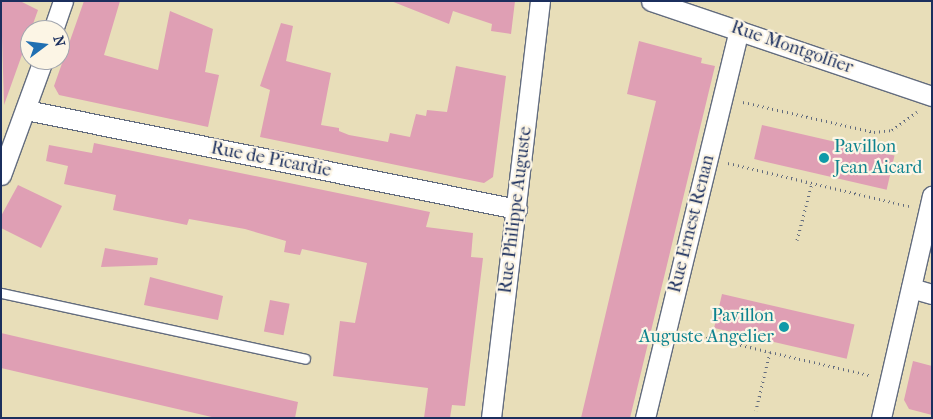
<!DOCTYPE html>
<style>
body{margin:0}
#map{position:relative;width:933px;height:419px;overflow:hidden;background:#e8deb9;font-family:"IM FELL French Canon",serif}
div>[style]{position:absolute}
.building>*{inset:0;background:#df9fb4;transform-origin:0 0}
.path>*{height:3px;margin-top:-1.5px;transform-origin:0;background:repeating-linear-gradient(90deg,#636c7e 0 1px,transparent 0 5px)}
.roads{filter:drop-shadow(1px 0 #636c7e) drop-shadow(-1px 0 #636c7e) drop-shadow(0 1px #636c7e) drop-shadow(0 -1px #636c7e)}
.service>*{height:9px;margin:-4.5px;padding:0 4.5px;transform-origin:4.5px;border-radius:4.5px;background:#fff}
.minor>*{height:19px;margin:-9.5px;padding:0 9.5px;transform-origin:9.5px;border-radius:9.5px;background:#fff}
.dots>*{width:14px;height:14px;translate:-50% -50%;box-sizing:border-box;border:2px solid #fcf5e5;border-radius:50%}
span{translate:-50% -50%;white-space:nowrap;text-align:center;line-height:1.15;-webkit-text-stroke:4.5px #fcf5e5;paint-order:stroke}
.street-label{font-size:18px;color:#1b2f5e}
.culture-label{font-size:18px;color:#0d838f}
.left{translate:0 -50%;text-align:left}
.right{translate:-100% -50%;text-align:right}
.frame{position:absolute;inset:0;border:2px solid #1b2f5e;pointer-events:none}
.north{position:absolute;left:20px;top:20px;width:50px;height:50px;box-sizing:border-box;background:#fcf5e5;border:1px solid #a2a6af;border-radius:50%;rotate:75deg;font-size:14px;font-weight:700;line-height:20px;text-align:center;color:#1b2f5e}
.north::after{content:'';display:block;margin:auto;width:18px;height:22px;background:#1f6fb2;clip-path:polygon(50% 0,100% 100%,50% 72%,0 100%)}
</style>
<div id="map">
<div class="building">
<div style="clip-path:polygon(1px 1px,20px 1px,38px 10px,4px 105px)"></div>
<div style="clip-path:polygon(84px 1px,120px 1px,104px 55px,158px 70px,170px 11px,213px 29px,205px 72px,219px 75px,208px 127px,59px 95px,54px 86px)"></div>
<div style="clip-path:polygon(391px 1px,515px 1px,511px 34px,491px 31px,492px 24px,453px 11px,449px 24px)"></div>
<div style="clip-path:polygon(281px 23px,293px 26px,286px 61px,331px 73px,321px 125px,339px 128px,339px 131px,349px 135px,388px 142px,390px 133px,410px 137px,416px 114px,426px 116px,427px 110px,447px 112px,456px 66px,506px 76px,493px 177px,484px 183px,260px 137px,270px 90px,260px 86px)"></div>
<div style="clip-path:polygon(639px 41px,702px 58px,701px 63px,715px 66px,630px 418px,581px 418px,656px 101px,627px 94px)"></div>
<div style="left:762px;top:125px;width:136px;height:35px;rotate:13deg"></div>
<div style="clip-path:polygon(94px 143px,430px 212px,426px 227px,473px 233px,471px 257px,483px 258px,465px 406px,452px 405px,450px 418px,424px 418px,428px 388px,333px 376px,340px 321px,355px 323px,367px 263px,302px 249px,300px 255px,284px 252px,286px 241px,245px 229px,189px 219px,187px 225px,113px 210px,116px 195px,64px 184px,68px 166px,46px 161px,49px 145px,92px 153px)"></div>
<div style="clip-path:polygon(18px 185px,62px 206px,41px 248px,1px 228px,1px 216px)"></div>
<div style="clip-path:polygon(105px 248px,158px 258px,157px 265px,101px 267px)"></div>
<div style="clip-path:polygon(150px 277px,223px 296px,218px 320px,144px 305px)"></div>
<div style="left:722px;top:294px;width:136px;height:35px;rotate:13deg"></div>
<div style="left:270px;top:300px;width:20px;height:32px;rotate:11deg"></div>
<div style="clip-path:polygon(1px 333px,298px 402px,295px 418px,216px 418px,1px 368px)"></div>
<div style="clip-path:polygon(913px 361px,932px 366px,932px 415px,909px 409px,904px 400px)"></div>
</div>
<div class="path">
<div style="left:743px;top:102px;width:134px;rotate:12.9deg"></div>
<div style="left:874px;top:132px;width:18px;rotate:-6deg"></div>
<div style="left:892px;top:130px;width:31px;rotate:-36deg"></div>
<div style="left:728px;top:163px;width:186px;rotate:13.4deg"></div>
<div style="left:797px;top:240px;width:59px;rotate:-75.3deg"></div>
<div style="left:687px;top:332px;width:85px;rotate:13.5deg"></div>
<div style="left:770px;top:352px;width:60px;rotate:103.6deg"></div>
<div style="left:770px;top:352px;width:102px;rotate:13.1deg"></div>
</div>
<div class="roads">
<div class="service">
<div style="left:1px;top:293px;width:311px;rotate:12.2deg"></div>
</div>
<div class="minor">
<div style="left:651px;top:1px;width:297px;rotate:18.7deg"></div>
<div style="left:53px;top:30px;width:31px;rotate:-71deg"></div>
<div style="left:26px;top:110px;width:501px;rotate:11.4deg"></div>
<div style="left:1px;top:175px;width:122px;rotate:-69.9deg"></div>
<div style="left:911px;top:288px;width:22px;rotate:16deg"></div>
<div style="left:491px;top:418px;width:420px;rotate:-83.3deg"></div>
<div style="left:645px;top:418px;width:399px;rotate:-76.4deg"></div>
<div style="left:881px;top:418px;width:228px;rotate:-77.1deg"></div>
</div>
</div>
<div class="dots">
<div style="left:824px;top:158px;background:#0f9aa8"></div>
<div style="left:784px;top:327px;background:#0f9aa8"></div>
</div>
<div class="street-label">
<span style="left:792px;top:48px;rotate:19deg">Rue Montgolfier</span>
<span style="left:271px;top:160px;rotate:11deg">Rue de Picardie</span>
<span style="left:516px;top:210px;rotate:-83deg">Rue Philippe Auguste</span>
<span style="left:692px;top:224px;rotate:-76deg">Rue Ernest Renan</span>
</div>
<div class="culture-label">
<span class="left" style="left:834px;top:158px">Pavillon<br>Jean Aicard</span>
<span class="right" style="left:774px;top:327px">Pavillon<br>Auguste Angelier</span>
</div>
<div class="frame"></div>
<div class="north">N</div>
</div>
